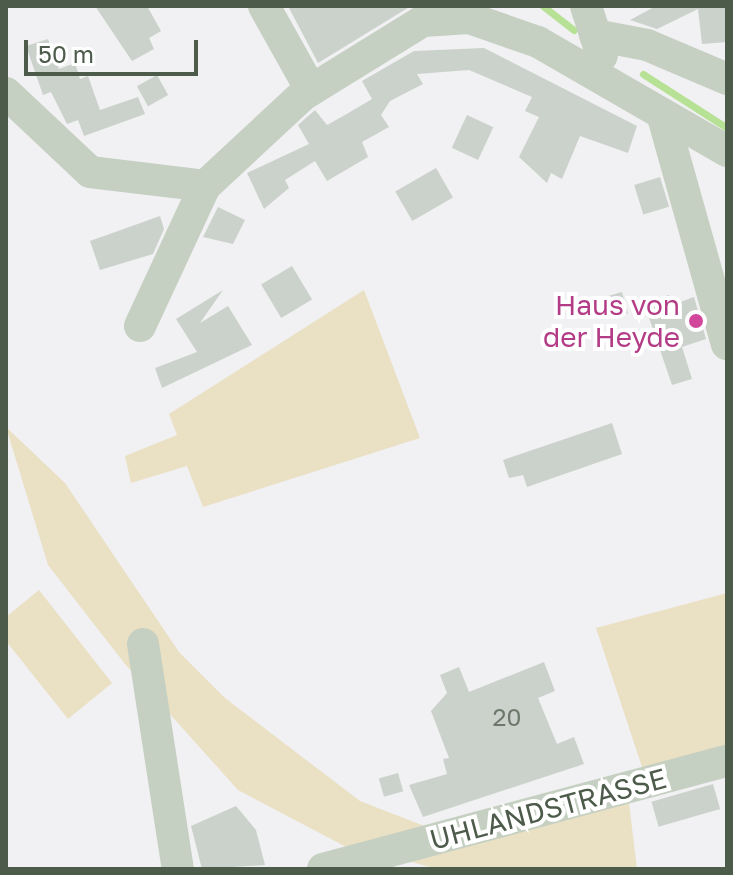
<!DOCTYPE html>
<style>
body{margin:0}
#map{position:relative;width:733px;height:875px;overflow:hidden;background:#f1f0f2;font-family:"Golos Text",sans-serif}
div>[style]{position:absolute}
.green>*{inset:0;background:#eae0c4}
.stream>*{height:7px;margin:-3.5px;padding:0 3.5px;transform-origin:3.5px;border-radius:3.5px;background:#b7e296}
.building>*{inset:0;background:#cbd2cb;transform-origin:0 0}
.minor>*{height:32px;margin:-16px;padding:0 16px;transform-origin:16px;border-radius:16px;background:#c5d0c2}
.dots>*{width:22px;height:22px;translate:-50% -50%;box-sizing:border-box;border:4px solid #fff;border-radius:50%}
span{translate:-50% -50%;white-space:nowrap;text-align:center;line-height:1.15;-webkit-text-stroke:8px #fff;paint-order:stroke}
.number-label{font-size:24px;color:#6c796a}
.number-label span{-webkit-text-stroke-width:0}
.hotel-label{font-size:28px;color:#b23c85}
.right{translate:-100% -50%;text-align:right}
.street-label{font-size:28px;color:#4d5b4a}
.frame{position:absolute;inset:0;border:8px solid #4d5b4a;pointer-events:none}
.scale{position:absolute;left:24px;top:40px;width:174px;height:36px;box-sizing:border-box;border:4px solid #4d5b4a;border-top:0;padding-left:10px;font-size:24px;line-height:28px;white-space:nowrap;color:#4d5b4a;-webkit-text-stroke:6px #fff;paint-order:stroke}
</style>
<div id="map">
<div class="green">
<div style="clip-path:polygon(364px 290px,420px 438px,203px 507px,187px 466px,131px 483px,125px 456px,177px 435px,169px 414px)"></div>
<div style="clip-path:polygon(6px 427px,65px 483px,179px 652px,225px 698px,360px 801px,432px 829px,352px 850px,238px 790px,125px 664px,48px 565px)"></div>
<div style="clip-path:polygon(39px 590px,112px 683px,68px 719px,6px 641px,6px 617px)"></div>
<div style="clip-path:polygon(727px 593px,727px 751px,644px 773px,596px 628px)"></div>
<div style="clip-path:polygon(629px 803px,637px 869px,437px 869px,408px 861px)"></div>
</div>
<div class="stream">
<div style="left:543px;top:6px;width:39px;rotate:38deg"></div>
<div style="left:643px;top:74px;width:100px;rotate:32.7deg"></div>
</div>
<div class="building">
<div style="clip-path:polygon(95px 6px,147px 6px,161px 31px,149px 38px,154px 49px,132px 61px)"></div>
<div style="clip-path:polygon(288px 6px,411px 6px,318px 63px)"></div>
<div style="clip-path:polygon(656px 6px,727px 6px,727px 42px,702px 44px,698px 9px,657px 29px,630px 20px)"></div>
<div style="clip-path:polygon(48px 39px,59px 69px,75px 63px,80px 79px,88px 76px,100px 110px,138px 97px,145px 114px,84px 136px,78px 120px,67px 124px,51px 92px,43px 95px,26px 46px)"></div>
<div style="clip-path:polygon(484px 48px,637px 126px,628px 153px,580px 136px,562px 179px,551px 173px,547px 183px,519px 157px,539px 117px,525px 111px,532px 97px,469px 70px,417px 74px,423px 84px,390px 101px,381px 115px,389px 127px,362px 142px,368px 157px,327px 181px,315px 161px,285px 180px,289px 188px,264px 209px,247px 173px,309px 144px,298px 125px,315px 110px,327px 125px,345px 115px,372px 99px,362px 81px,414px 51px)"></div>
<div style="left:157px;top:75px;width:23px;height:23px;rotate:61deg"></div>
<div style="left:467px;top:115px;width:29px;height:36px;rotate:25deg"></div>
<div style="left:436px;top:168px;width:34px;height:47px;rotate:60deg"></div>
<div style="left:660px;top:177px;width:31px;height:27px;rotate:73deg"></div>
<div style="clip-path:polygon(218px 207px,245px 220px,233px 244px,203px 237px)"></div>
<div style="clip-path:polygon(160px 216px,164px 229px,153px 254px,100px 270px,90px 241px)"></div>
<div style="left:292px;top:266px;width:39px;height:36px;rotate:59deg"></div>
<div style="clip-path:polygon(223px 290px,200px 323px,228px 306px,252px 345px,162px 388px,155px 368px,197px 352px,176px 319px)"></div>
<div style="left:622px;top:292px;width:22px;height:20px;rotate:74deg"></div>
<div style="clip-path:polygon(669px 295px,672px 305px,694px 297px,706px 339px,682px 347px,692px 379px,672px 385px,644px 303px)"></div>
<div style="clip-path:polygon(612px 423px,622px 454px,527px 487px,523px 475px,509px 478px,503px 460px)"></div>
<div style="clip-path:polygon(544px 662px,555px 691px,538px 698px,557px 744px,574px 737px,584px 764px,423px 817px,409px 785px,447px 774px,443px 759px,449px 758px,431px 711px,447px 693px,440px 675px,459px 667px,469px 692px)"></div>
<div style="left:398px;top:773px;width:19px;height:20px;rotate:74deg"></div>
<div style="left:713px;top:784px;width:26px;height:64px;rotate:74deg"></div>
<div style="clip-path:polygon(236px 806px,256px 830px,265px 865px,202px 869px,191px 826px)"></div>
</div>
<div class="minor">
<div style="left:264px;top:6px;width:96px;rotate:60.8deg"></div>
<div style="left:586px;top:6px;width:52px;rotate:72.3deg"></div>
<div style="left:595px;top:35px;width:53px;rotate:10.9deg"></div>
<div style="left:647px;top:45px;width:87px;rotate:23deg"></div>
<div style="left:6px;top:93px;width:115px;rotate:43.2deg"></div>
<div style="left:90px;top:172px;width:116px;rotate:6.9deg"></div>
<div style="left:663px;top:117px;width:236px;rotate:74.3deg"></div>
<div style="left:140px;top:326px;width:154px;rotate:-65.1deg"></div>
<div style="left:205px;top:186px;width:134px;rotate:-42.9deg"></div>
<div style="left:303px;top:95px;width:141px;rotate:-31.7deg"></div>
<div style="left:423px;top:21px;width:46px;rotate:-3.7deg"></div>
<div style="left:469px;top:18px;width:73px;rotate:19.2deg"></div>
<div style="left:538px;top:42px;width:218px;rotate:30deg"></div>
<div style="left:143px;top:644px;width:228px;rotate:81.2deg"></div>
<div style="left:323px;top:869px;width:418px;rotate:-15deg"></div>
</div>
<div class="dots">
<div style="left:696px;top:321px;background:#d1479c"></div>
</div>
<div class="number-label">
<span style="left:507px;top:717px">20</span>
</div>
<div class="hotel-label">
<span class="right" style="left:680px;top:321px">Haus von<br>der Heyde</span>
</div>
<div class="street-label">
<span style="left:548px;top:809px;rotate:-15deg">UHLANDSTRASSE</span>
</div>
<div class="frame"></div>
<div class="scale">50 m</div>
</div>
